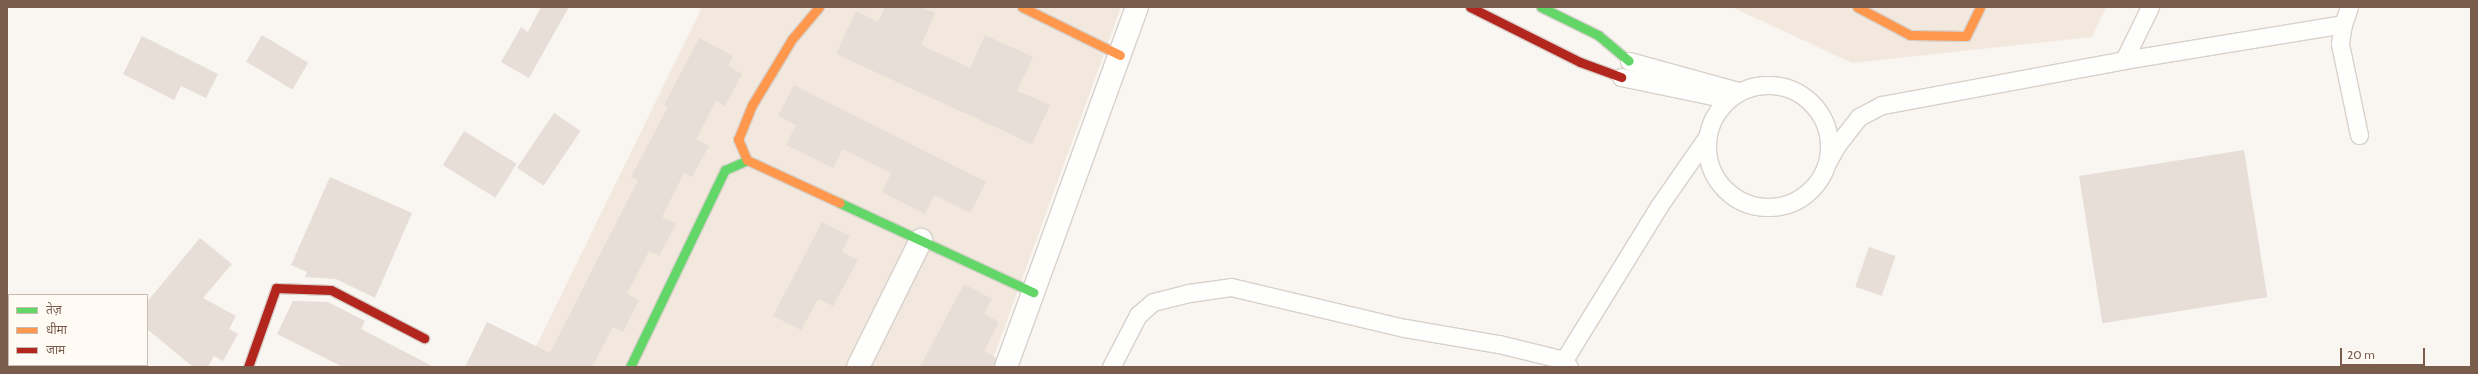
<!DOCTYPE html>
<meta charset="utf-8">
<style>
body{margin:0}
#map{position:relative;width:2478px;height:374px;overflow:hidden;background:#f9f5f0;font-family:Cabin,"Noto Sans Devanagari",sans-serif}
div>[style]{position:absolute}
.residential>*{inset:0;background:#f2e8de}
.building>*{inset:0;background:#e6ded7;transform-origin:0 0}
.roads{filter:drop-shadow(1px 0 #d7d1cb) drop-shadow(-1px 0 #d7d1cb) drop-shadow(0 1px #d7d1cb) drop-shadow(0 -1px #d7d1cb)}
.lane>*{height:17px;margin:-8.5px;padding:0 8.5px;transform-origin:8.5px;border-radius:8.5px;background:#fefefd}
.lane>.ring{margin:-8.5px;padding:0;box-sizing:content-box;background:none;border:17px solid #fefefd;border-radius:50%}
.street>*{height:22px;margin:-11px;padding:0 11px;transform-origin:11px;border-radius:11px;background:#fefefd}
.fast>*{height:9px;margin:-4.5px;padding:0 4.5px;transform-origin:4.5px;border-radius:4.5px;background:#63d668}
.slow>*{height:9px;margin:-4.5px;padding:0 4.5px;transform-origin:4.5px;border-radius:4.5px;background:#ff974d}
.jam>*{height:9px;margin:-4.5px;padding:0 4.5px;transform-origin:4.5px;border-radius:4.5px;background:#b3261e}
span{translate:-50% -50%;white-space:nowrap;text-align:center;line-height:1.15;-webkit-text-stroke:4px #fffaf3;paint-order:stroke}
.frame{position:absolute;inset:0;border:8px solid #7a5c4d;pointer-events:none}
.legend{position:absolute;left:8px;top:294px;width:140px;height:72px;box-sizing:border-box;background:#fffaf3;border:1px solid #cabbb1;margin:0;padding:5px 7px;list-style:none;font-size:12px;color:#7a5c4d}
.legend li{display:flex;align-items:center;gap:8px;height:20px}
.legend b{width:20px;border:1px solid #cabbb1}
.scale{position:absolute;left:2340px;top:348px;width:85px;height:18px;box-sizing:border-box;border:2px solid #7a5c4d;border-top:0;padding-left:5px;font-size:12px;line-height:14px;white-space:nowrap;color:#7a5c4d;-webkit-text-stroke:3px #fffaf3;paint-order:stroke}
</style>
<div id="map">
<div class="residential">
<div style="clip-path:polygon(702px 7px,1121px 7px,990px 367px,526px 367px)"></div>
<div style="clip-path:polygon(1732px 7px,2106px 7px,2092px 37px,1852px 63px)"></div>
</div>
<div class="building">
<div style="clip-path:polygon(541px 7px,569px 7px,529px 78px,501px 62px,521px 27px,528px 32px)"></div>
<div style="clip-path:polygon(885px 7px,921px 7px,935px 13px,921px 45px,970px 68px,985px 35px,1033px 57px,1017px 91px,1050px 105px,1032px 144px,836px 54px,856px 11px,878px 22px)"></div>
<div style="left:262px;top:35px;width:54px;height:31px;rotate:31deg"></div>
<div style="clip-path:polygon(142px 36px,218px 74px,206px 98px,181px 86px,174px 100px,123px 74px)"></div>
<div style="clip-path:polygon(699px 38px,733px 56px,728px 66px,742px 74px,725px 106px,716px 101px,696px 139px,709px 146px,692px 177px,684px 173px,662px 217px,676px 224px,659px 256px,649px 251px,627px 294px,639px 300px,623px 332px,613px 327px,592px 367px,465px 367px,487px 322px,550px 353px,638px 180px,631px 177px,668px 107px,664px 105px)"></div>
<div style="clip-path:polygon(794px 85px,986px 182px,970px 213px,934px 195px,925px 214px,882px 192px,891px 173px,843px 149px,833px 168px,786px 145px,796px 125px,778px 116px)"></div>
<div style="left:554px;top:113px;width:32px;height:66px;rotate:34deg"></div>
<div style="left:464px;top:131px;width:62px;height:40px;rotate:32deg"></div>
<div style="left:2244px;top:150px;width:149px;height:167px;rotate:81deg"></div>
<div style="clip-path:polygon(330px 177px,412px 213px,375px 298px,336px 279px,305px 277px,307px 272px,291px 265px)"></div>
<div style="clip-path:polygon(822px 222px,850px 236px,842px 252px,858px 260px,833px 306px,818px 299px,801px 330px,773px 316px)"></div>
<div style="clip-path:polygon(200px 238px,232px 264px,203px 298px,236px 316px,229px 329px,238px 334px,223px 361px,214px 356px,208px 367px,193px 367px,147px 329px,147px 302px)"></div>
<div style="left:1869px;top:247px;width:28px;height:42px;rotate:19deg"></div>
<div style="clip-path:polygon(964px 284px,992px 299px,984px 314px,999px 322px,984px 351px,996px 358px,994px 367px,920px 367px)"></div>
<div style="clip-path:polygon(293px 301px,328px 302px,365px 321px,361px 329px,434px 367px,343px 367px,277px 334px)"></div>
</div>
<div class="roads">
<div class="lane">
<div style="left:2349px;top:7px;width:18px;rotate:109deg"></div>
<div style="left:2343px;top:24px;width:20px;rotate:99deg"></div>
<div style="left:2340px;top:44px;width:93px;rotate:78.2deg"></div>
<div style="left:2124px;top:60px;width:59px;rotate:-63.9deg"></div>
<div style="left:1629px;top:61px;width:114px;rotate:15.3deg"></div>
<div style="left:1621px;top:77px;width:108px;rotate:11.7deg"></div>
<div class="ring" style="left:1707px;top:85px;width:105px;height:105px"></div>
<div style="left:1827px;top:163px;width:21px;rotate:-61deg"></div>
<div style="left:1837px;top:145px;width:36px;rotate:-52deg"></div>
<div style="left:1859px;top:117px;width:26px;rotate:-28deg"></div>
<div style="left:1882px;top:105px;width:246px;rotate:-10.5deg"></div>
<div style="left:2124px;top:60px;width:222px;rotate:-9.3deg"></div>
<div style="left:1111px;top:367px;width:59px;rotate:-62.6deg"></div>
<div style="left:1138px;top:315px;width:20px;rotate:-41deg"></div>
<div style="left:1153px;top:302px;width:37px;rotate:-14deg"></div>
<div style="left:1189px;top:293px;width:42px;rotate:-8.1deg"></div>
<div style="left:1231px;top:287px;width:179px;rotate:13.3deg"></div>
<div style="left:1405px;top:328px;width:95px;rotate:9.7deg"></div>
<div style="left:1499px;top:344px;width:67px;rotate:13.8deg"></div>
<div style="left:1569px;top:367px;width:9px;rotate:-126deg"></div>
<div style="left:1564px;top:360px;width:181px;rotate:-58.3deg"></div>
<div style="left:1659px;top:206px;width:84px;rotate:-55.2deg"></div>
</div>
<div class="street">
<div style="left:19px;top:365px;width:4px;rotate:27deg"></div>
<div style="left:858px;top:367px;width:142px;rotate:-63.6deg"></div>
<div style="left:1006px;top:367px;width:383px;rotate:-70deg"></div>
</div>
<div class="fast">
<div style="left:1541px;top:7px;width:64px;rotate:26.2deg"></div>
<div style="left:1598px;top:35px;width:40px;rotate:40deg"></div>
<div style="left:840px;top:203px;width:213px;rotate:24.8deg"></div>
<div style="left:630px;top:367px;width:219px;rotate:-64.3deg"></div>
<div style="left:725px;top:170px;width:24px;rotate:-24deg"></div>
</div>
<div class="slow">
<div style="left:819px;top:7px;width:42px;rotate:130.2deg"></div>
<div style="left:792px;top:39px;width:77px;rotate:121.2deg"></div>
<div style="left:752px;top:105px;width:37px;rotate:112deg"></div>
<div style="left:738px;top:139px;width:23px;rotate:67deg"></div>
<div style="left:747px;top:160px;width:102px;rotate:24.8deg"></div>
<div style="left:1022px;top:7px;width:109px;rotate:26.1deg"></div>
<div style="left:1857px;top:7px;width:60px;rotate:27.8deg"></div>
<div style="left:1910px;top:35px;width:56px;rotate:1deg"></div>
<div style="left:1966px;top:36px;width:32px;rotate:-64deg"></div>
</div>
<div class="jam">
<div style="left:1470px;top:7px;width:123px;rotate:26.6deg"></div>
<div style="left:1580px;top:62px;width:44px;rotate:20.1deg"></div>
<div style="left:248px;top:367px;width:84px;rotate:-70.5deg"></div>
<div style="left:276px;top:288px;width:55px;rotate:2.1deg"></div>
<div style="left:331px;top:290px;width:105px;rotate:27.3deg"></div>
</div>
</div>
<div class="frame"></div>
<ul class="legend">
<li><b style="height:5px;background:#63d668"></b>तेज़</li>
<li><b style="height:5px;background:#ff974d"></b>धीमा</li>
<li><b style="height:5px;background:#b3261e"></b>जाम</li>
</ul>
<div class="scale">20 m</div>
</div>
